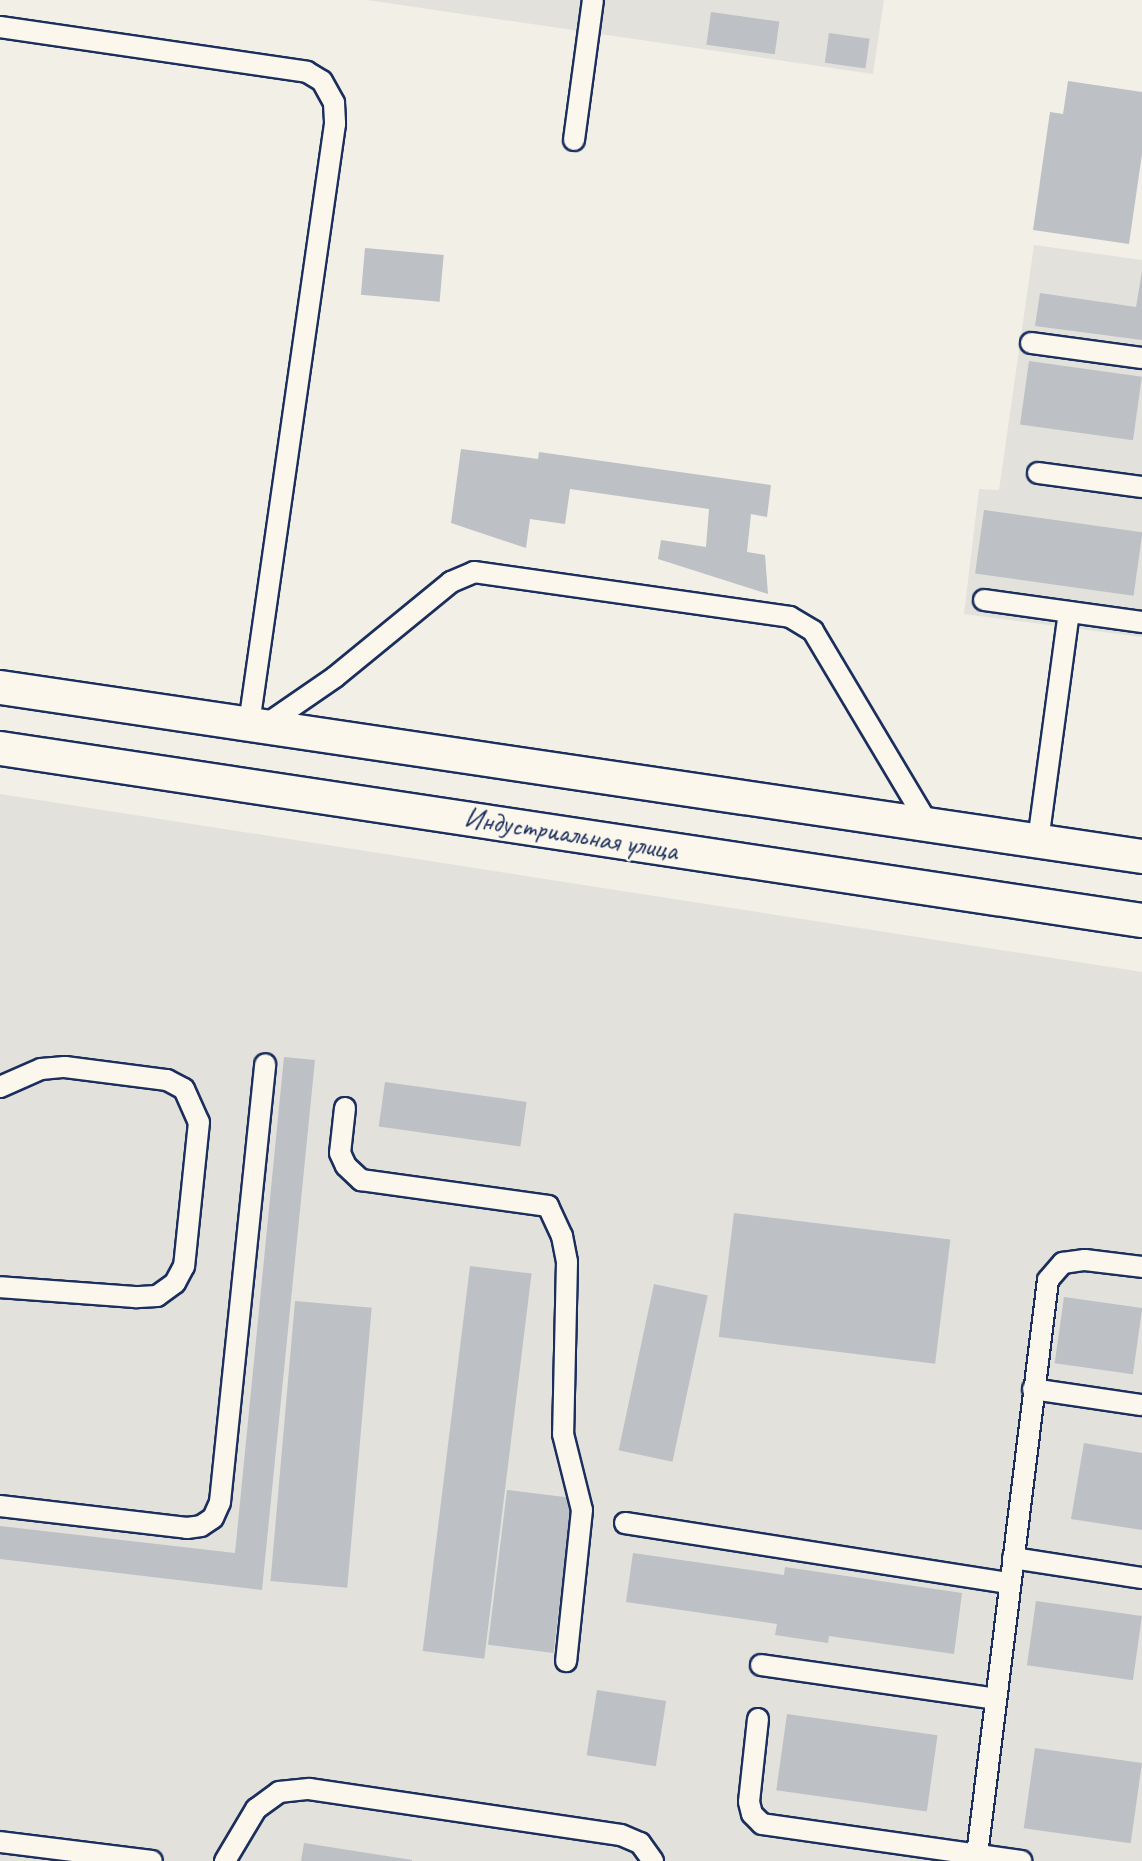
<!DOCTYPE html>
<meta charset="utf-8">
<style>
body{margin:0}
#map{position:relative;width:1142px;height:1861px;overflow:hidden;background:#f2efe6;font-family:Caveat,sans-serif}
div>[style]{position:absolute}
.built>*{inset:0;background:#e2e1dc}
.building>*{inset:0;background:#bdc0c4;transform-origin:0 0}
.roads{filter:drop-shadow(2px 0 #1b2f5e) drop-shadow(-2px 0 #1b2f5e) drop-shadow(0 2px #1b2f5e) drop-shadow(0 -2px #1b2f5e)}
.service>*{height:20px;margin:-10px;padding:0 10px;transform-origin:10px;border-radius:10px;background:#fbf7ec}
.primary>*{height:33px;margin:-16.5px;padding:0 16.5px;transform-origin:16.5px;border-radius:16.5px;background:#fbf7ec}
span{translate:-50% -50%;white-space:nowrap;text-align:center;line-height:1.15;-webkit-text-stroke:4.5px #fbf7ec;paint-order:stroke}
.street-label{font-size:28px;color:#1b2f5e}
</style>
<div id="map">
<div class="built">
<div style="clip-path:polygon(367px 0,884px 0,873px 74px)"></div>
<div style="clip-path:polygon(1034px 245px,1142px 260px,1142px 637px,964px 614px,979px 489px,999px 490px)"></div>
<div style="clip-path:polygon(0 794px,1142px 972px,1142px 1861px,0 1861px)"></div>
</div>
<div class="building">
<div style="left:711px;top:12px;width:69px;height:33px;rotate:8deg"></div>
<div style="left:829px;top:33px;width:41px;height:30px;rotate:8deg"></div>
<div style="clip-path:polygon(1068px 81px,1142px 92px,1142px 154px,1129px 244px,1033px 230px,1050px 112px,1063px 114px)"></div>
<div style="left:365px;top:248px;width:79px;height:47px;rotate:5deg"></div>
<div style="clip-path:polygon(1142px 271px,1142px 340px,1035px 326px,1040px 293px,1136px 307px)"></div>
<div style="left:1029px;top:361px;width:114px;height:64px;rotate:8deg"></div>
<div style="clip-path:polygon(461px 449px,538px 459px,539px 452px,771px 485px,767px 517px,751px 514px,747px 552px,765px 555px,768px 594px,658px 559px,661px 540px,706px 547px,709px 509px,570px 489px,565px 524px,530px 519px,526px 548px,451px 523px)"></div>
<div style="left:984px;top:510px;width:160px;height:64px;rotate:8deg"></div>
<div style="clip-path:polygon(284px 1057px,315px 1060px,262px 1590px,0 1559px,0 1526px,235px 1553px)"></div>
<div style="left:385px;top:1082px;width:143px;height:45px;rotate:8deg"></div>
<div style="left:734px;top:1213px;width:218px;height:125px;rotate:7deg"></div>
<div style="left:470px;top:1266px;width:62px;height:388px;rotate:7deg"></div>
<div style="left:654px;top:1284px;width:55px;height:170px;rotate:12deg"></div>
<div style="left:1064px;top:1297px;width:79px;height:67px;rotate:8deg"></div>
<div style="left:295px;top:1301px;width:77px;height:281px;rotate:5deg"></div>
<div style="clip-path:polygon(1084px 1443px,1142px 1453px,1142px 1530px,1071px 1519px)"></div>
<div style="left:507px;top:1490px;width:66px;height:156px;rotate:7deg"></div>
<div style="clip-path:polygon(633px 1553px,784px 1575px,785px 1567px,962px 1593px,954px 1654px,829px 1636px,828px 1643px,775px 1635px,777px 1624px,626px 1602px)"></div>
<div style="left:1036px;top:1601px;width:107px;height:65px;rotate:8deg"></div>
<div style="left:597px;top:1690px;width:70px;height:66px;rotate:9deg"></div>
<div style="left:787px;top:1714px;width:152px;height:77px;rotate:8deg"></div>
<div style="left:1035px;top:1748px;width:108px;height:81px;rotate:8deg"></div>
<div style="clip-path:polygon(304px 1843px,412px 1860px,412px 1861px,301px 1861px)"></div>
</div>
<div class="roads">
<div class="service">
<div style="left:0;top:27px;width:310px;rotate:8.3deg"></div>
<div style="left:307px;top:72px;width:17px;rotate:31deg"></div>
<div style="left:322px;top:81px;width:25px;rotate:61deg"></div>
<div style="left:334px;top:103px;width:21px;rotate:87deg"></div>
<div style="left:335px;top:124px;width:606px;rotate:98.16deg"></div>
<div style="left:574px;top:140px;width:141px;rotate:-82.3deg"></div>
<div style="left:1031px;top:343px;width:112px;rotate:7.7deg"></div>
<div style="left:1038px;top:473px;width:105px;rotate:7.7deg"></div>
<div style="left:984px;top:600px;width:160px;rotate:7.9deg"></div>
<div style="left:264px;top:726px;width:86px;rotate:-34.6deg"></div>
<div style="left:335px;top:677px;width:150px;rotate:-39.3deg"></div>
<div style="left:451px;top:582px;width:25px;rotate:-23deg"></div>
<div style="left:474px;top:572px;width:319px;rotate:8.1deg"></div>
<div style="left:790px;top:617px;width:27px;rotate:31deg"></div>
<div style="left:813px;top:631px;width:225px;rotate:59.2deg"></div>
<div style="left:1038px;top:841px;width:231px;rotate:-82.3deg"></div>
<div style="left:0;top:1087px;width:45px;rotate:-23.7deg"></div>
<div style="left:41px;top:1069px;width:24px;rotate:-5deg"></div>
<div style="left:65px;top:1067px;width:103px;rotate:7.3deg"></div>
<div style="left:167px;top:1080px;width:19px;rotate:28deg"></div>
<div style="left:184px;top:1089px;width:36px;rotate:66deg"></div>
<div style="left:199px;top:1122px;width:145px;rotate:95.9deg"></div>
<div style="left:184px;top:1266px;width:19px;rotate:118deg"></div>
<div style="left:175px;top:1283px;width:22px;rotate:144deg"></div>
<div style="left:157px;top:1296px;width:22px;rotate:177deg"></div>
<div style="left:135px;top:1297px;width:135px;rotate:-175.8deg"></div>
<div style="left:345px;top:1108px;width:45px;rotate:96.3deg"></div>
<div style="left:340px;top:1153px;width:14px;rotate:65deg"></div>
<div style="left:346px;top:1166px;width:21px;rotate:43deg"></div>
<div style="left:361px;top:1180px;width:189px;rotate:7.9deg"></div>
<div style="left:548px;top:1206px;width:33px;rotate:65deg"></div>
<div style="left:562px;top:1236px;width:26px;rotate:79deg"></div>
<div style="left:567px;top:1262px;width:172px;rotate:91.3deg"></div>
<div style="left:563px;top:1434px;width:78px;rotate:76deg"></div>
<div style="left:582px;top:1510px;width:152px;rotate:96deg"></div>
<div style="left:1033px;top:1389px;width:110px;rotate:8.4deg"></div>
<div style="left:0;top:1506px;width:188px;rotate:6.7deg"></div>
<div style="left:187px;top:1528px;width:14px;rotate:-8deg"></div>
<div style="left:201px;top:1526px;width:14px;rotate:-34deg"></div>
<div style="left:213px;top:1518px;width:17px;rotate:-66deg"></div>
<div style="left:220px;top:1502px;width:440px;rotate:-84.1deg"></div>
<div style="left:625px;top:1523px;width:390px;rotate:8.9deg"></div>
<div style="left:1013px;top:1558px;width:131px;rotate:8.8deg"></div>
<div style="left:761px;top:1665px;width:237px;rotate:8.2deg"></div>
<div style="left:758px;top:1719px;width:83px;rotate:96.2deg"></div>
<div style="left:749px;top:1802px;width:12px;rotate:76deg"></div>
<div style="left:752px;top:1814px;width:14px;rotate:45deg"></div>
<div style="left:762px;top:1824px;width:262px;rotate:8.1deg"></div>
<div style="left:0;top:1842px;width:153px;rotate:7.1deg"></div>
<div style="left:977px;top:1855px;width:579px;rotate:-82.96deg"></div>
<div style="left:1048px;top:1280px;width:23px;rotate:-49deg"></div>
<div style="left:1063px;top:1263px;width:22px;rotate:-8deg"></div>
<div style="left:1085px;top:1260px;width:57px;rotate:7deg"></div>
<div style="left:225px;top:1861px;width:61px;rotate:-59.2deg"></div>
<div style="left:256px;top:1809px;width:29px;rotate:-36deg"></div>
<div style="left:279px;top:1792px;width:30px;rotate:-6deg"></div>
<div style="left:309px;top:1789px;width:315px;rotate:8.4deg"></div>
<div style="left:621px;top:1835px;width:21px;rotate:23deg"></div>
<div style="left:640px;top:1843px;width:22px;rotate:54deg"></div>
</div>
<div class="primary">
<div style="left:0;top:687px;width:1154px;rotate:8.42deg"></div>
<div style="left:0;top:748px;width:1155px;rotate:8.57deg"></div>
</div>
</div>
<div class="street-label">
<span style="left:571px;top:834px;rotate:9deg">Индустриальная улица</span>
</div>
</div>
